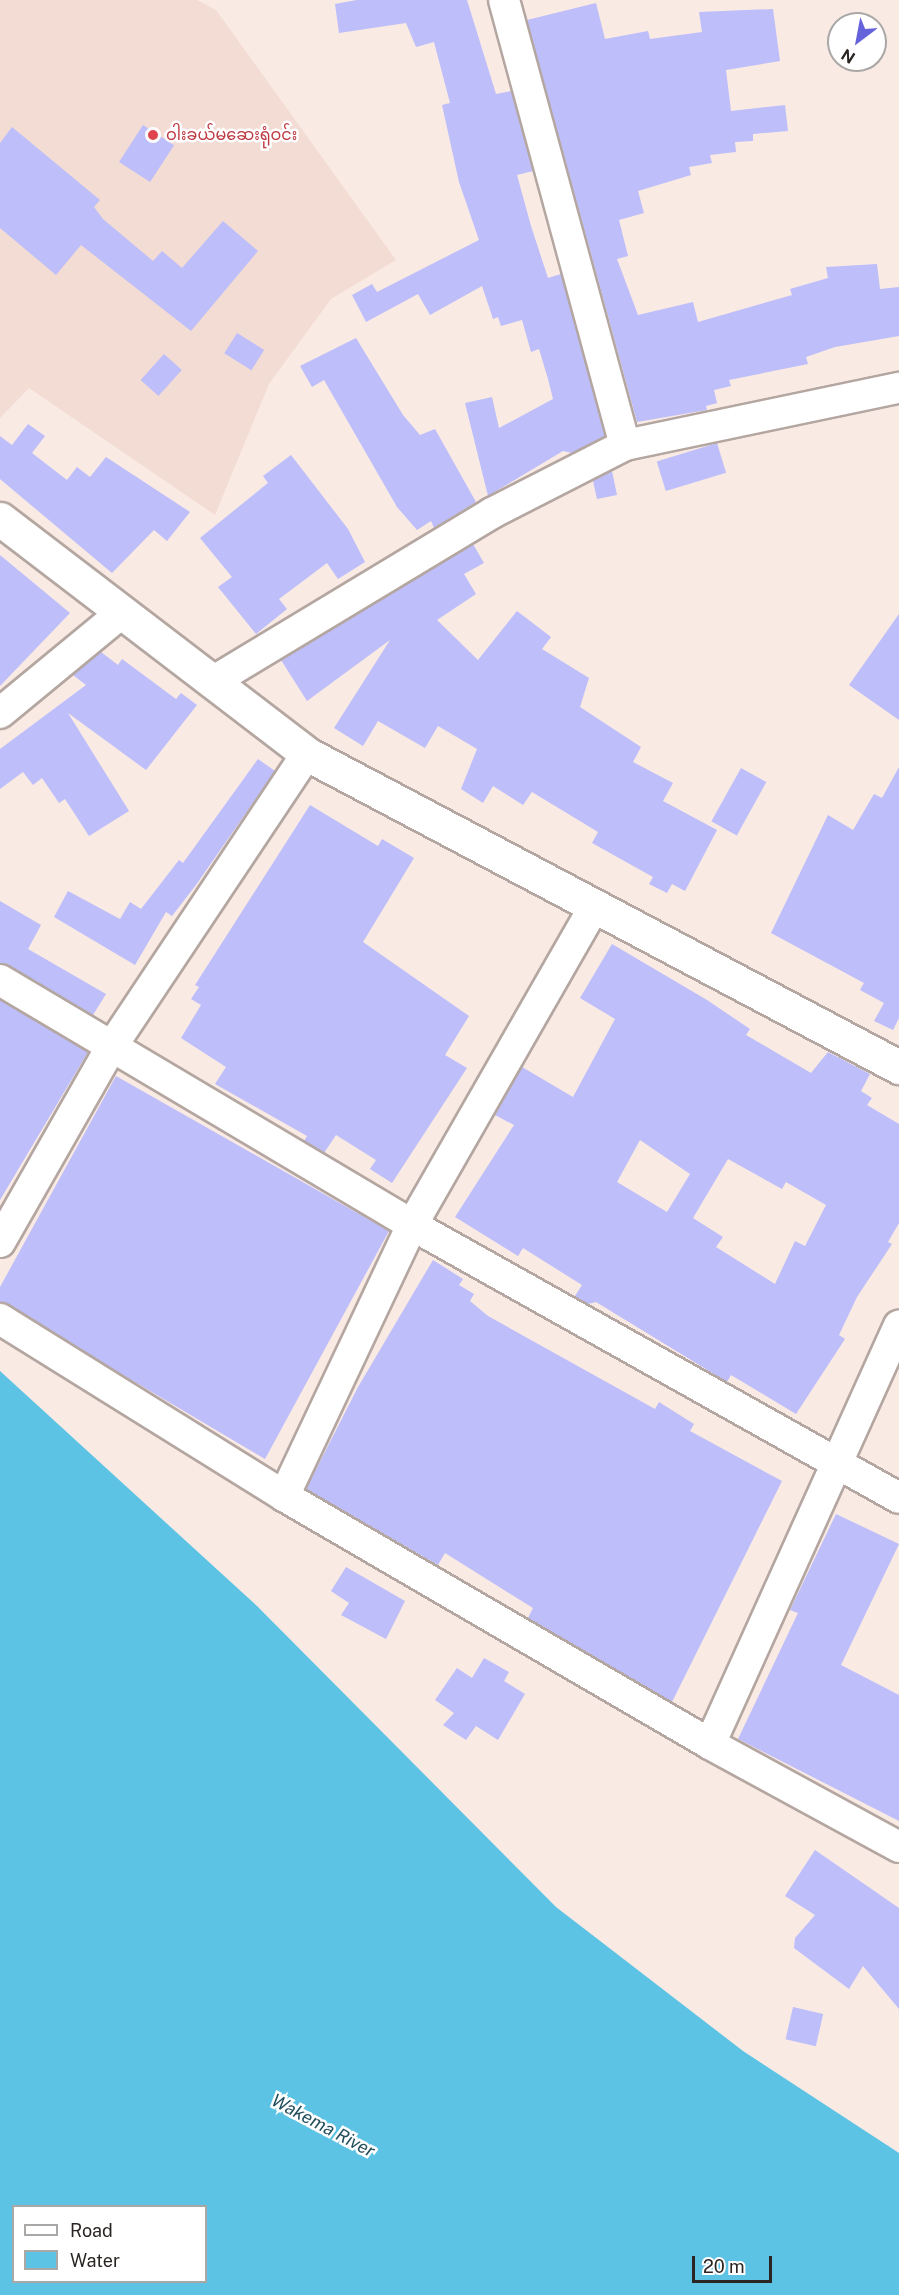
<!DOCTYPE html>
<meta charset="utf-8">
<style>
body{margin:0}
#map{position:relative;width:899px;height:2295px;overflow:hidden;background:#f9eae4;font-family:"Public Sans","Noto Sans Myanmar",sans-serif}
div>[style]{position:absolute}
.built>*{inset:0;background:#f3dcd3}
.water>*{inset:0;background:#5dc3e5}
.building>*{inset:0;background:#bdbefa;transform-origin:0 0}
.roads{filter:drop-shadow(2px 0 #b4a6a0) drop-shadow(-2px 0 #b4a6a0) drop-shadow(0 2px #b4a6a0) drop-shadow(0 -2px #b4a6a0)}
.street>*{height:30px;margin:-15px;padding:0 15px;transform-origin:15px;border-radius:15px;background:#fff}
.secondary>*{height:33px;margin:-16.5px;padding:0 16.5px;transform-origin:16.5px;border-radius:16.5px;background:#fff}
.dots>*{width:16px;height:16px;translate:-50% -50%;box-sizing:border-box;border:3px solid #fff;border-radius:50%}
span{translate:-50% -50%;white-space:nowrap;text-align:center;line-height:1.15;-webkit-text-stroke:5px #fff;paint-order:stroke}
.health-label{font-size:16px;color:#be3a42}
.left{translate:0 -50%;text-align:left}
.water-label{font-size:18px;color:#224e5c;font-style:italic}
.legend{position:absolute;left:12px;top:2205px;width:195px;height:78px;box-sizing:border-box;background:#fff;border:2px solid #aaa8a7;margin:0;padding:8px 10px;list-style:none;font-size:18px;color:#2a2523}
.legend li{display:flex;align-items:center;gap:12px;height:30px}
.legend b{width:30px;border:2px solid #aaa8a7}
.north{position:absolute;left:827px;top:12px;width:60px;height:60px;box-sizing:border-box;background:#fff;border:2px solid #aaa8a7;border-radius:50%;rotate:212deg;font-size:16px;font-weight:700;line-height:24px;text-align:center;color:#2a2523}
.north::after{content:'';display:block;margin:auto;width:21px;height:27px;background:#6563dc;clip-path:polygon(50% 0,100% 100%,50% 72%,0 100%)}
.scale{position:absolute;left:692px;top:2256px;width:80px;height:27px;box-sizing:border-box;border:3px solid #2a2523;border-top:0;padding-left:8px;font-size:18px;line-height:21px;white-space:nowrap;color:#2a2523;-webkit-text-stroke:4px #fff;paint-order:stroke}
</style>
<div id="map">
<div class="built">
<div style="clip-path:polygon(0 0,197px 0,216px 10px,396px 260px,331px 299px,269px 384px,215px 515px,29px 388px,0 418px)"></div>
</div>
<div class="water">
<div style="clip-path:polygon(evenodd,0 1371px,257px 1606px,556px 1907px,743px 2051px,899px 2153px,899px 2295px,0 2295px,0 1371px,14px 2206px,206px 2206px,206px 2282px,14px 2282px,14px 2206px)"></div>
</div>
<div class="building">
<div style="clip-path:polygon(357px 0,467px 0,496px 94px,511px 91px,533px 171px,517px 175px,531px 226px,548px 278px,561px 274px,605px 436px,572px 453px,563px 451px,488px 496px,465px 403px,492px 397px,499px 428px,553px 399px,548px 379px,539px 349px,531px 352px,522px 320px,501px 326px,498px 317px,493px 319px,482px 286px,430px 315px,418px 294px,366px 322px,352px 295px,372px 284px,377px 292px,479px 240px,459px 182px,442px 105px,450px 103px,434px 42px,416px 47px,406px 23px,339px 33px,335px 4px)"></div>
<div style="clip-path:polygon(596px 3px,605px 39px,648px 31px,650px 39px,702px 32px,699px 12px,773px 9px,780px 61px,726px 70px,731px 111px,785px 105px,788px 131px,753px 134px,753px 141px,735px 142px,736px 152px,710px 155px,712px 163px,689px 167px,691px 175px,638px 191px,644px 213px,619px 220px,628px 256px,617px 259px,638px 315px,693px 302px,698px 322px,792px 295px,790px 289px,828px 278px,826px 267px,877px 264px,880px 289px,899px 287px,899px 336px,835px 347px,806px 357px,808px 364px,729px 380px,731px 386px,714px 390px,717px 403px,706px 406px,707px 410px,637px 422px,527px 20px)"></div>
<div style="left:143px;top:125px;width:37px;height:44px;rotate:33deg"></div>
<div style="clip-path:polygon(12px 127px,100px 200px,94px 207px,103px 219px,153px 261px,162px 251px,182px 268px,223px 221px,258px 251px,191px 331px,81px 245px,56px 275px,0 228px,0 143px)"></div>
<div style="left:237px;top:333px;width:32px;height:24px;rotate:32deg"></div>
<div style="clip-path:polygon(356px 338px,403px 415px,420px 435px,435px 429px,476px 502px,434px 528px,431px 521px,417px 530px,397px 507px,324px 380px,312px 387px,300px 366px)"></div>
<div style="left:164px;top:354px;width:24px;height:35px;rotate:42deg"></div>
<div style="clip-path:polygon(28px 424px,45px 436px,32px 453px,67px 480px,77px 467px,90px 477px,106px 457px,190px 512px,167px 541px,154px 530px,112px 573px,0 479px,0 436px,12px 445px)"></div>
<div style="left:717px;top:443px;width:31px;height:63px;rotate:73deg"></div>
<div style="clip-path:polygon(291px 455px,348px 529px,365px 562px,338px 579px,327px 563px,279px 599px,287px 609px,256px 634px,218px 587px,232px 577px,200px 538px,268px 483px,263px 476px)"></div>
<div style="clip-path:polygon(612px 471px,617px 495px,597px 499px,593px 481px)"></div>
<div style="clip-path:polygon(473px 544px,484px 563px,464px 574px,476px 594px,437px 620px,478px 660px,517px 611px,551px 637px,542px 649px,589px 678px,580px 707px,641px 747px,633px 762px,673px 783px,663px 801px,717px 830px,685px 891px,672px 884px,667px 893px,649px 884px,653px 877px,592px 843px,598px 832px,532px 792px,523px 805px,493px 786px,483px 803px,461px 789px,477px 749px,438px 726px,425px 748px,378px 721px,363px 746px,334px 728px,390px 640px,307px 701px,281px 660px)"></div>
<div style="clip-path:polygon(0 555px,70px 613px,0 686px)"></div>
<div style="clip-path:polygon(899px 614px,899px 720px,849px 685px)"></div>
<div style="clip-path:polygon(101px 652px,118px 665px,122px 659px,176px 699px,181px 693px,197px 705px,146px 770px,68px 713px,129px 811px,89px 836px,65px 799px,59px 803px,42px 778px,33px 785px,23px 772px,0 789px,0 749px,86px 685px,73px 675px)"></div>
<div style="clip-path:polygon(258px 759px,275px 771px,196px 885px,172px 916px,166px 912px,135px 965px,54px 917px,68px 891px,120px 919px,130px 902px,141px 909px,179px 860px,183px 863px)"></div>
<div style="clip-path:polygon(899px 767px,899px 1018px,893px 1030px,874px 1021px,884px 1003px,860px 990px,864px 983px,771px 933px,828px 815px,853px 830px,874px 794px,882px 798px)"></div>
<div style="left:741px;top:768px;width:29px;height:61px;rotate:29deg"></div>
<div style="clip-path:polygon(310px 805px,378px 846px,382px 839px,414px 858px,363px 942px,469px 1016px,445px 1055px,467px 1068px,392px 1183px,370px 1169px,376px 1160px,336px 1135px,324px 1153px,304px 1141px,307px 1136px,215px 1084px,226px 1067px,181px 1038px,201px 1005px,191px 999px,199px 987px,195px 985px)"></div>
<div style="clip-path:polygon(0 901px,41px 925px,28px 949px,106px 994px,93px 1015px,0 963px)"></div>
<div style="clip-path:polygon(evenodd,612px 944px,707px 1000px,750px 1029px,746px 1035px,811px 1073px,828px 1052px,870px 1074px,861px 1091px,872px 1098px,867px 1105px,899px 1124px,899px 1223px,888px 1242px,892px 1244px,857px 1297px,839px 1335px,845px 1339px,796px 1414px,731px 1375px,727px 1382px,596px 1302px,588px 1304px,575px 1296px,582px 1285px,523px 1248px,518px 1256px,455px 1217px,514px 1125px,495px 1115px,522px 1067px,573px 1097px,615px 1019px,580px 998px,612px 944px,640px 1140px,690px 1174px,667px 1212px,617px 1182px,640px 1140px,612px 944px,728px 1159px,782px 1189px,786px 1182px,826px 1205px,805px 1246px,795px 1241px,775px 1284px,716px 1247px,723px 1237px,693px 1218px,728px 1159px)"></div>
<div style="clip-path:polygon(0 1000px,88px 1052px,0 1200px)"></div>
<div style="clip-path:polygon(116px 1076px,389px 1231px,265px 1459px,0 1302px,0 1287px)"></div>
<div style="clip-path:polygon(433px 1260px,463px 1279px,459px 1285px,474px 1294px,470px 1301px,488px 1316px,655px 1409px,659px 1402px,694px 1424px,690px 1431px,782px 1481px,672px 1702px,528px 1618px,533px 1608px,445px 1553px,438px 1565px,306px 1489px,358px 1387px)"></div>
<div style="clip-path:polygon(836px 1514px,899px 1544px,841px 1665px,899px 1695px,899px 1821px,738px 1739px,798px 1613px,790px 1610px)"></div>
<div style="clip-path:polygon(346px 1567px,405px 1601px,386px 1639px,341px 1615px,349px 1603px,331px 1591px)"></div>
<div style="clip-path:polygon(484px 1658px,509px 1672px,504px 1681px,525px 1694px,498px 1740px,476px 1726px,466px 1740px,443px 1725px,454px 1713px,435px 1700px,457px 1668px,472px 1678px)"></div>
<div style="clip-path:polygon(815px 1850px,899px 1908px,899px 2009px,863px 1966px,849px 1989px,794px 1948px,795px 1938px,815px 1915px,785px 1896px)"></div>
<div style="left:793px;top:2007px;width:31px;height:33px;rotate:13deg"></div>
</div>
<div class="roads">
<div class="street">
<div style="left:504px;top:0;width:461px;rotate:74.8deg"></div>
<div style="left:212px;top:682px;width:327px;rotate:-31.1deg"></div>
<div style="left:492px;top:513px;width:149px;rotate:-27.1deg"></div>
<div style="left:625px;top:445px;width:280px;rotate:-11.8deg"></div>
<div style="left:0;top:713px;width:156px;rotate:-39.5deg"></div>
<div style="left:0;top:980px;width:479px;rotate:30.7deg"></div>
<div style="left:412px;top:1225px;width:558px;rotate:29.27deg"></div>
<div style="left:0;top:1242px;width:222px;rotate:-60.3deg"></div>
<div style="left:110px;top:1049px;width:355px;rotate:-56.3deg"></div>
<div style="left:0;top:1319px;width:335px;rotate:31.9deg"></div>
<div style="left:284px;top:1496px;width:493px;rotate:30.2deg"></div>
<div style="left:710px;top:1744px;width:215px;rotate:28.6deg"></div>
<div style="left:284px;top:1496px;width:300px;rotate:-64.7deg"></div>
<div style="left:412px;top:1225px;width:364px;rotate:-60.2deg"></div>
<div style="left:710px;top:1744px;width:459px;rotate:-65.7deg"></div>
</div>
<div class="secondary">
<div style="left:0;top:519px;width:387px;rotate:37.4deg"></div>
<div style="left:307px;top:754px;width:670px;rotate:27.87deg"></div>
</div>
</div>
<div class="dots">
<div style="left:153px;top:135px;background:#e0444e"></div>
</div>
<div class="health-label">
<span class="left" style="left:166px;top:135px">ဝါးခယ်မဆေးရုံဝင်း</span>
</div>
<div class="water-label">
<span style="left:323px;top:2126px;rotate:28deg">Wakema River</span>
</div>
<ul class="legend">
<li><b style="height:8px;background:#fff"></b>Road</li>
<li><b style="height:16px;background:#5dc3e5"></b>Water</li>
</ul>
<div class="north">N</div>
<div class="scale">20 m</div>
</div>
